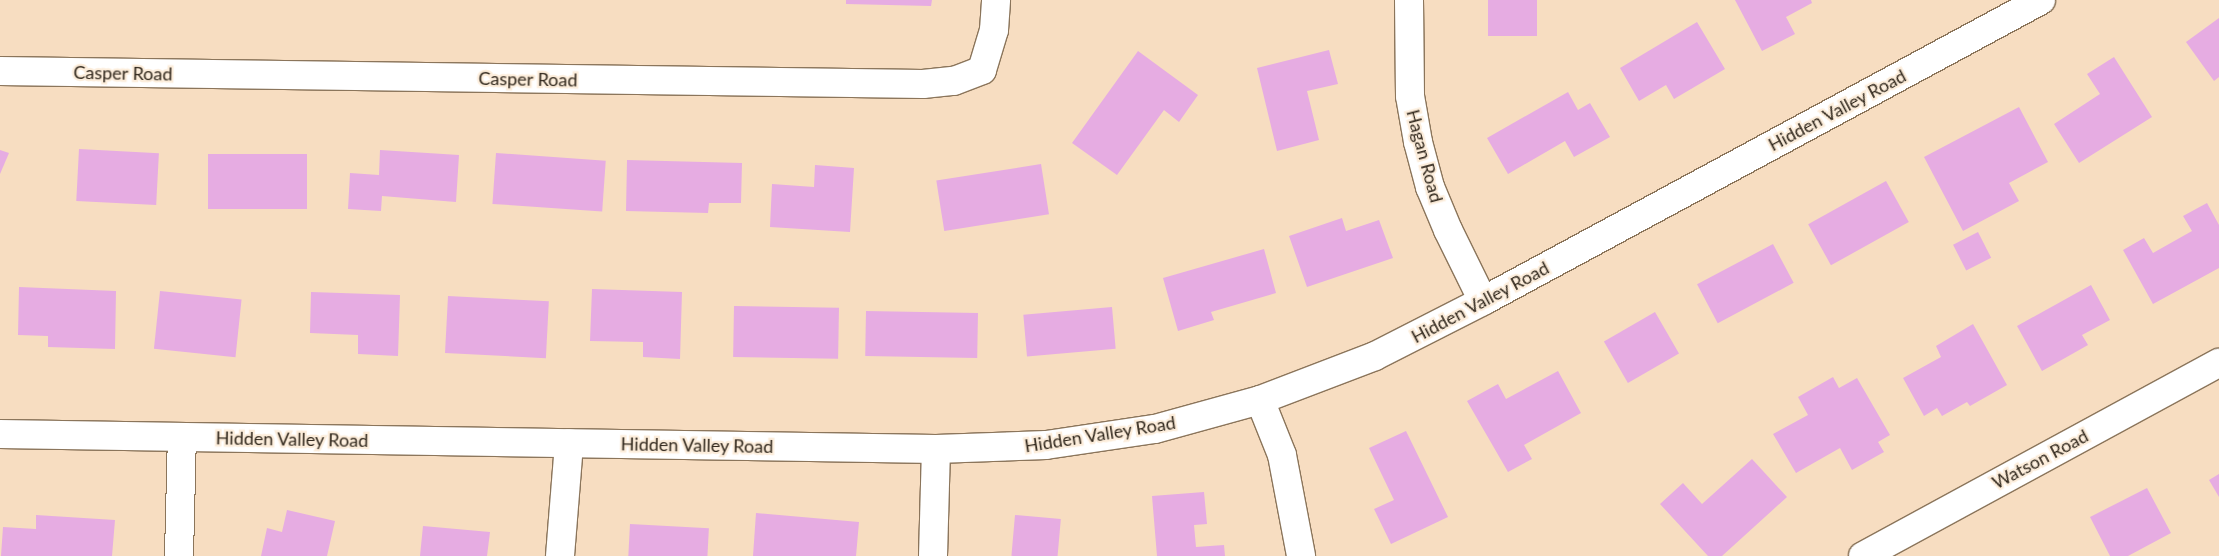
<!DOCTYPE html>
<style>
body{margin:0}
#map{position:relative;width:2219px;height:556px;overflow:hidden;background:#f7ddc1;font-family:Lato,sans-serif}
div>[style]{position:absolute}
.building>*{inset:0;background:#e6ace2;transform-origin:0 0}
.roads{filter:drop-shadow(1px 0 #8b755b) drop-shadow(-1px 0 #8b755b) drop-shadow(0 1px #8b755b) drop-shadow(0 -1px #8b755b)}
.street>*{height:28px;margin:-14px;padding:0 14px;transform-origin:14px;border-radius:14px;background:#fff}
.secondary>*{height:28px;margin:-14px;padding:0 14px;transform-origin:14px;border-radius:14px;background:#fff}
span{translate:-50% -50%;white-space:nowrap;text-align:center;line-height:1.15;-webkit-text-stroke:4.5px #fceddb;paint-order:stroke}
.street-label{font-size:18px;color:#31281d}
</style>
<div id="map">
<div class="building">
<div style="clip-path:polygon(846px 0,932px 0,931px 6px,846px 4px)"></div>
<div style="left:1488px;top:0;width:49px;height:36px"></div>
<div style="clip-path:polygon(1735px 0,1811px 0,1812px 3px,1786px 17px,1795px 34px,1762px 51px)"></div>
<div style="clip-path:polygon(2219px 18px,2219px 77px,2214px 81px,2186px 42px)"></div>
<div style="clip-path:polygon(1697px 22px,1725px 69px,1674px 99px,1666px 85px,1639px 101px,1620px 68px)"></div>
<div style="clip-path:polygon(1329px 50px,1338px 84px,1307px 91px,1319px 140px,1277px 151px,1257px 68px)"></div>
<div style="clip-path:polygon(1138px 51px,1198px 95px,1179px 122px,1164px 110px,1117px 175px,1072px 143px)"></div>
<div style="clip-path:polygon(2114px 57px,2152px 117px,2079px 163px,2054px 124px,2100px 94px,2087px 74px)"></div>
<div style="clip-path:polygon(1568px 92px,1578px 110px,1590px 103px,1610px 137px,1574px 157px,1565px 141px,1508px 174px,1487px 138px)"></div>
<div style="clip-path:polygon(2019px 107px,2048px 162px,2009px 183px,2019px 201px,1963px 231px,1924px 157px)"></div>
<div style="left:79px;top:149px;width:80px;height:52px;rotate:3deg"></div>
<div style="clip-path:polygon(0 150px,9px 153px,0 174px)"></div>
<div style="clip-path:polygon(380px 150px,459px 155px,456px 202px,382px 196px,381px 211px,348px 209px,350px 173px,379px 175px)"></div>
<div style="left:496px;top:153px;width:110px;height:51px;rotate:4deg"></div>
<div style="left:307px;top:154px;width:55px;height:99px;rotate:90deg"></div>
<div style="clip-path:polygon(627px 160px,742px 163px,741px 203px,709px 203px,708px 213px,626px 211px)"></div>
<div style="left:1041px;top:164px;width:51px;height:106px;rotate:81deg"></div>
<div style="clip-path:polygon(815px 165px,854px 168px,850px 232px,770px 227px,772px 184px,814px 187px)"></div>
<div style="left:1886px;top:181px;width:47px;height:89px;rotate:61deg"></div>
<div style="clip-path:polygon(2207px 203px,2219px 225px,2219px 268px,2153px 304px,2123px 250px,2144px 238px,2153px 253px,2192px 231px,2183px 216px)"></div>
<div style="clip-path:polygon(1342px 218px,1346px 231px,1379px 220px,1393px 258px,1307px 287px,1289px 236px)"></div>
<div style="left:1978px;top:232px;width:29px;height:28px;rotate:63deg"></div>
<div style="left:1773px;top:244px;width:44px;height:86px;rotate:62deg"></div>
<div style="clip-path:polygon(1264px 249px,1276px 293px,1211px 312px,1214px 320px,1178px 331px,1163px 278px)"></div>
<div style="clip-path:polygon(2091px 285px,2110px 320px,2082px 335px,2088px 345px,2042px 371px,2017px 326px)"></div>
<div style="clip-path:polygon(19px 287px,116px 291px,115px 349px,48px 347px,48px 336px,18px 335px)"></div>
<div style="clip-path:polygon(592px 289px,682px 292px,680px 359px,643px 357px,643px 342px,590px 341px)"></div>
<div style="left:160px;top:291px;width:82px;height:58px;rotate:6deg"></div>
<div style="clip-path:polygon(311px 292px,400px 295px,398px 356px,358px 354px,358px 335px,310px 333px)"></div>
<div style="left:448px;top:296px;width:101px;height:57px;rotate:3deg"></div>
<div style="left:734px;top:306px;width:105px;height:51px;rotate:1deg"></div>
<div style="left:1112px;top:307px;width:42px;height:89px;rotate:85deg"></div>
<div style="left:866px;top:311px;width:112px;height:45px;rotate:1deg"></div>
<div style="left:1655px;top:312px;width:48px;height:59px;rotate:60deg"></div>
<div style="clip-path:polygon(1973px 324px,2007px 385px,1970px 406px,1967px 402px,1942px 416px,1937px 408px,1924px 416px,1903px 378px,1941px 357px,1936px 346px)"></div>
<div style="clip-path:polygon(1558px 371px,1581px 413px,1524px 445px,1532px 459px,1508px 472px,1467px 401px,1498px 384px,1506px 399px)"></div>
<div style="clip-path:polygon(1833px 377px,1839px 388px,1857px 378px,1890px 435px,1878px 442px,1884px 452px,1852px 470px,1840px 448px,1796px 473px,1773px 434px,1808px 415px,1798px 397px)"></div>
<div style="clip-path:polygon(1406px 431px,1448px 517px,1391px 544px,1374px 509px,1394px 500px,1369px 448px)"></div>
<div style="clip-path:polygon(1752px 459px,1787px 497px,1722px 556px,1708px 556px,1660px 504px,1683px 483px,1702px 504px)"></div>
<div style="clip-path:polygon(2219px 474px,2219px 497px,2209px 480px)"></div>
<div style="clip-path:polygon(2147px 488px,2171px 533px,2128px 556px,2110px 556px,2090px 517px)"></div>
<div style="clip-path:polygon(1204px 492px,1207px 524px,1194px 525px,1196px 547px,1224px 545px,1225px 556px,1157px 556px,1152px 496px)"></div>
<div style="clip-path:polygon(287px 510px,335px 521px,327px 556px,261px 556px,267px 528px,282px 532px)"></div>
<div style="clip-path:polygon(756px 513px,859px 522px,856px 556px,753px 556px)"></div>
<div style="clip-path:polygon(36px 515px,115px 520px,112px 556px,1px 556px,3px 527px,36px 529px)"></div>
<div style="left:1015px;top:515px;width:46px;height:41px;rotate:5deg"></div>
<div style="left:630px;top:524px;width:79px;height:32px;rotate:3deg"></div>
<div style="clip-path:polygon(423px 526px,490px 532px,487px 556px,420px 556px)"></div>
</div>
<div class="roads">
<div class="street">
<div style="left:1409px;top:0;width:96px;rotate:89.4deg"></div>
<div style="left:1410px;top:96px;width:47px;rotate:80.1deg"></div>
<div style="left:1418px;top:142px;width:47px;rotate:75.1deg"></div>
<div style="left:1430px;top:187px;width:47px;rotate:67.3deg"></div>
<div style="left:1448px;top:230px;width:79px;rotate:63.8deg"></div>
<div style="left:0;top:71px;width:923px;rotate:0.81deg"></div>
<div style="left:923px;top:84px;width:31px;rotate:-6deg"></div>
<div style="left:954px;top:81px;width:30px;rotate:-21deg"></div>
<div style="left:982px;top:70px;width:42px;rotate:-73.3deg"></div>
<div style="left:994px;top:30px;width:30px;rotate:-86deg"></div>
<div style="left:1260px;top:400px;width:59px;rotate:68.2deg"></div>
<div style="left:1282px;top:455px;width:103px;rotate:79.3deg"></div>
<div style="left:179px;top:556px;width:119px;rotate:-88.6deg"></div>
<div style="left:560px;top:556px;width:113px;rotate:-85.4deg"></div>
<div style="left:933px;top:556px;width:107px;rotate:-88.4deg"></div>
<div style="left:1863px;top:556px;width:405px;rotate:-28.5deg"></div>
</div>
<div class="secondary">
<div style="left:0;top:434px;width:936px;rotate:0.92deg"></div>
<div style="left:936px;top:449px;width:110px;rotate:-2.1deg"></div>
<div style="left:1046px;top:445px;width:110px;rotate:-8.4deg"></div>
<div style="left:1155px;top:429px;width:109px;rotate:-15.4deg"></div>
<div style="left:1260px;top:400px;width:123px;rotate:-20.9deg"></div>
<div style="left:1375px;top:356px;width:121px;rotate:-27deg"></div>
<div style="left:1483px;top:301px;width:634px;rotate:-28.34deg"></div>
</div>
</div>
<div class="street-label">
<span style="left:123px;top:73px;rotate:1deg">Casper Road</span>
<span style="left:528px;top:79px;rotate:1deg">Casper Road</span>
<span style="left:1837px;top:110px;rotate:-28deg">Hidden Valley Road</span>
<span style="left:1425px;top:156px;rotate:75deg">Hagan Road</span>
<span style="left:1480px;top:302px;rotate:-28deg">Hidden Valley Road</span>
<span style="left:1100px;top:434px;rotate:-9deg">Hidden Valley Road</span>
<span style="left:292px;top:439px;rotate:1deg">Hidden Valley Road</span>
<span style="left:697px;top:445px;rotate:1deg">Hidden Valley Road</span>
<span style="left:2040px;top:459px;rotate:-28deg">Watson Road</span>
</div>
</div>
